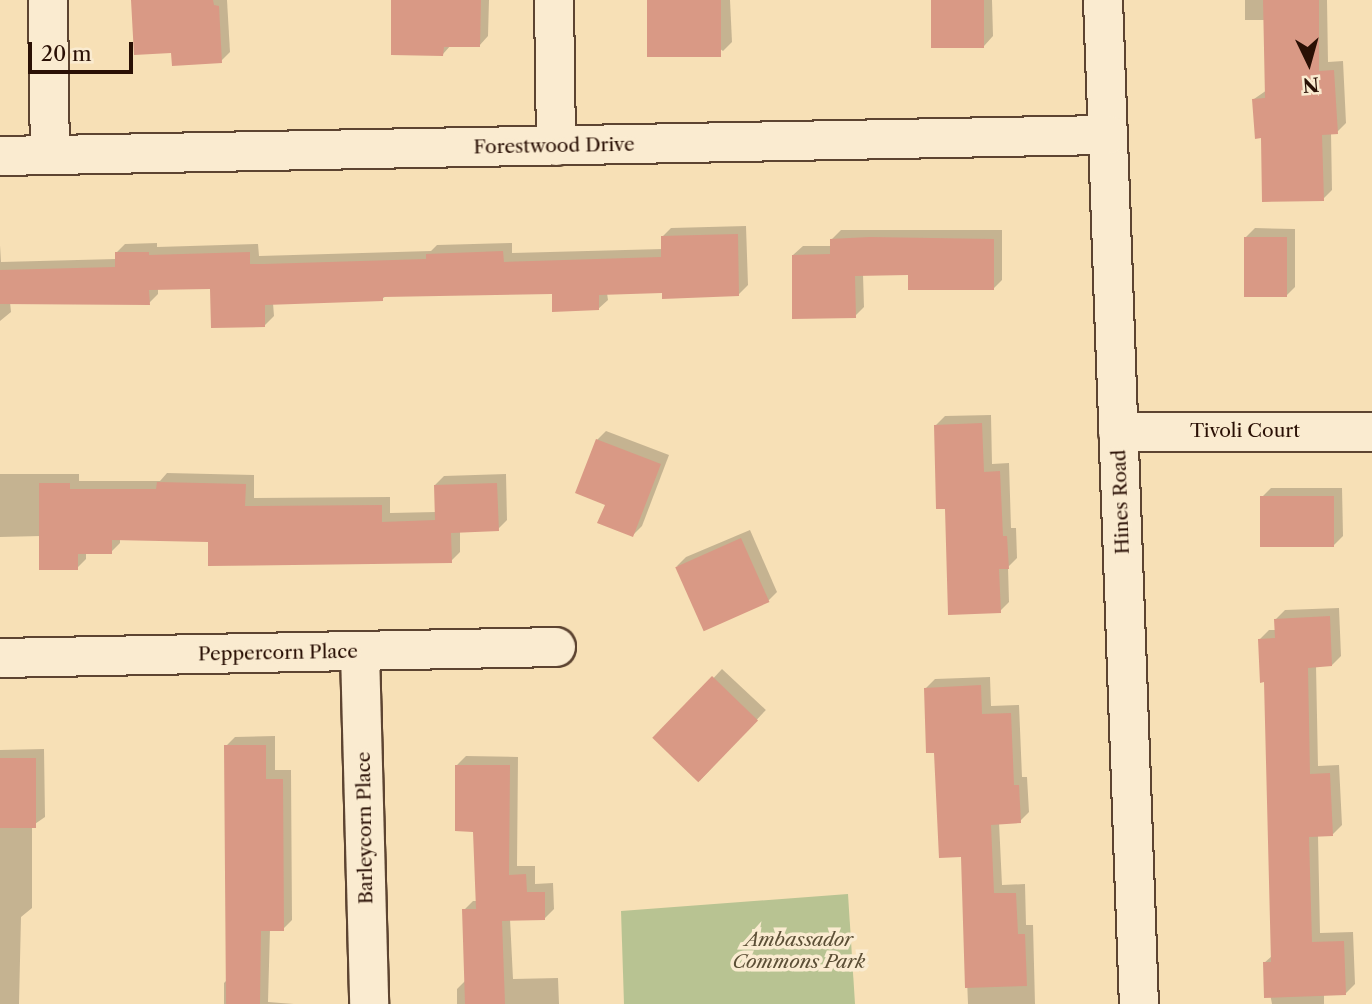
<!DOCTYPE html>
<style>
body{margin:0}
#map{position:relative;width:1372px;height:1004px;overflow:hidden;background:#f7e0b6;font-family:"Libre Caslon Text",serif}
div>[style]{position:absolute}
.green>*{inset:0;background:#b8c392}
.shadow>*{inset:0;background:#0003;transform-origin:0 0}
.building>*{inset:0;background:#d99985;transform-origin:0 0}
.roads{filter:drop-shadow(2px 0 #5d4431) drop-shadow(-2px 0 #5d4431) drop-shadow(0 2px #5d4431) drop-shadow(0 -2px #5d4431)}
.minor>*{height:38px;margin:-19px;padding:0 19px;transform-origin:19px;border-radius:19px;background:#faebd0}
span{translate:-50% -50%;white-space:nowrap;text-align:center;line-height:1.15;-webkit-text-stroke:7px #faebd0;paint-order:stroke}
.street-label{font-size:19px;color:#2a1005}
.park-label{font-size:19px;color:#5c4f36;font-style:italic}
.north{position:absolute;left:1274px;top:28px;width:70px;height:70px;-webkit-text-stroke:5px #faebd0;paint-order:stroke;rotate:175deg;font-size:19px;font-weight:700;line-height:28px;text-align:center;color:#2a1005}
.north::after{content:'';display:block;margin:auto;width:24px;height:32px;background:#2a1005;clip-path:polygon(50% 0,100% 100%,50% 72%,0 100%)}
.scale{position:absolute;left:28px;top:42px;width:105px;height:32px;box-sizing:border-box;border:4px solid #2a1005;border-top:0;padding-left:9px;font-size:21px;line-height:24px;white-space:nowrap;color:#2a1005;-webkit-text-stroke:5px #faebd0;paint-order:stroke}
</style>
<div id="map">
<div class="green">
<div style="clip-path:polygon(848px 894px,855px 1004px,624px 1004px,621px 911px)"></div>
</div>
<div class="shadow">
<div style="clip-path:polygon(132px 0,227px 0,230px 52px,221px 61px)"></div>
<div style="clip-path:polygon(393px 0,489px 0,488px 36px,479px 46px,451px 45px,443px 54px)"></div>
<div style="clip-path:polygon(649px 0,730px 0,732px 42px,723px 51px)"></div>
<div style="clip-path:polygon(933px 0,992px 0,993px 36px,984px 46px)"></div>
<div style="clip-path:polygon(1245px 0,1327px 0,1328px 62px,1343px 61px,1346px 123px,1337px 132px,1331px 132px,1332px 190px,1323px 199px,1262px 136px,1254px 99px,1267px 90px,1266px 20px,1245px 20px)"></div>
<div style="clip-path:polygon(746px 226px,748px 285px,739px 294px,664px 291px,607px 293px,608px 300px,598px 309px,553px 292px,386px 296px,382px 299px,273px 303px,274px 316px,265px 325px,212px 287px,158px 288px,158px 294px,149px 303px,10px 302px,11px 312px,0 321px,0 245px,1px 262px,116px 259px,116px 253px,125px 244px,157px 243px,157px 247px,258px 244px,259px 256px,431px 251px,437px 245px,512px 243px,512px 253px,663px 249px,662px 237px,671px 228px)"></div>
<div style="clip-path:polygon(1255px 228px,1295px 229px,1295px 287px,1286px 296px,1246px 237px)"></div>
<div style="clip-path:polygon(841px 230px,1002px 230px,1002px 280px,993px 289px,910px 273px,863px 274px,864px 307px,855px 316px,793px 255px,803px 246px,832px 246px,832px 239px)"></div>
<div style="clip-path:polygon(991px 415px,992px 464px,1009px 463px,1011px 528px,1016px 528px,1017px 558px,1008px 567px,1009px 602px,1000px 611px,946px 507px,936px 425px,945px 416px)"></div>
<div style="clip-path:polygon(606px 431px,669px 455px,642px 526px,633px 535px,607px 504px,597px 440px)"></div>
<div style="clip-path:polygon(167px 473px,254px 475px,254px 498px,390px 497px,390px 513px,436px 512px,435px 485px,444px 476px,506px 474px,507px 520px,498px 529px,460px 530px,460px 552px,451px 561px,210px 540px,120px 538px,120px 543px,111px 552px,86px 552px,86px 559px,77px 568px,41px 536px,0 537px,0 474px,79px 474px,79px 481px,160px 481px)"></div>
<div style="clip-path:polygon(1271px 488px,1342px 488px,1343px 536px,1334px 545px,1262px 497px)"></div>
<div style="clip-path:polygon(750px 530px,777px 592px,768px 601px,677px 566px,686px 557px)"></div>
<div style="clip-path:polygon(1339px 608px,1341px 656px,1332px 665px,1316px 665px,1318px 766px,1339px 765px,1342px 825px,1333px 834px,1318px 835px,1320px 933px,1353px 932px,1355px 984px,1346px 993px,1324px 994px,1324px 1004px,1272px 1004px,1264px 963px,1273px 955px,1266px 681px,1260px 639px,1269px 630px,1276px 630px,1276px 619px,1285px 610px)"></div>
<div style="left:722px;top:669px;width:60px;height:97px;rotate:43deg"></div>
<div style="clip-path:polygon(990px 677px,991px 706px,1019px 705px,1022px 777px,1027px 777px,1029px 812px,1020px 821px,999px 822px,1002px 885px,1025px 884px,1026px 925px,1033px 925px,1035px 1004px,968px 1004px,962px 855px,935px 751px,926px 688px,935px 679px)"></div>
<div style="clip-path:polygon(275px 736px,275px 770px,291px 770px,292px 920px,283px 929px,270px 929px,268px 1002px,294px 1004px,224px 1004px,224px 983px,228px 979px,226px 746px,235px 737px)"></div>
<div style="clip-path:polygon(44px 749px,45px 817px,32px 826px,32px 908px,21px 917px,19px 1004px,0 1004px,0 750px)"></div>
<div style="clip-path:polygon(466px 756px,518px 757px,517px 866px,535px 866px,535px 884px,553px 883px,554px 909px,545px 918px,510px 919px,513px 979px,558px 978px,559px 1004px,457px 1004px,457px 989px,466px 980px,464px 910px,473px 901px,478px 901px,475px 830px,457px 765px)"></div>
</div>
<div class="building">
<div style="clip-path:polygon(131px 0,213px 0,214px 5px,219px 6px,222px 63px,172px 66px,171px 53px,134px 55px)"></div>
<div style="clip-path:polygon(391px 0,481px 0,480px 47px,444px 47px,443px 56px,391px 55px)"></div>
<div style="left:647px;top:0;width:74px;height:57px"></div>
<div style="left:931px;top:0;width:53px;height:48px"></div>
<div style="clip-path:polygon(1263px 0,1319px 0,1319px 71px,1334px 70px,1338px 134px,1322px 135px,1324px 201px,1262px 202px,1261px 138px,1255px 139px,1252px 99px,1265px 98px)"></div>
<div style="clip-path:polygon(738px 234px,739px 296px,662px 299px,662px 293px,599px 295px,599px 310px,552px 312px,552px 294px,383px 297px,383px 301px,265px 305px,265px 327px,211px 328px,210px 289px,149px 290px,150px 305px,0 304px,0 270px,115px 267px,115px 252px,149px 252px,149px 255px,250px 252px,250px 264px,264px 264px,426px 259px,426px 254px,503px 251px,504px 262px,661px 257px,661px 236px)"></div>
<div style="clip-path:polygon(870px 237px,994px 239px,994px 290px,908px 290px,908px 275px,855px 276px,856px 318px,792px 319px,792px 255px,830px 254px,830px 239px)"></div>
<div style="left:1244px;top:237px;width:43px;height:60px"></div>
<div style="clip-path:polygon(982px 423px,984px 472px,1000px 471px,1003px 536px,1007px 536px,1009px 569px,999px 569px,1001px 613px,948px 615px,945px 509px,936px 509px,934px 425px)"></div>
<div style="clip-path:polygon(596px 439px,661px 464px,633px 537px,597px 523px,605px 505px,575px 493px)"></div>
<div style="clip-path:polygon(157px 482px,246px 484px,245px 506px,382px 505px,382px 522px,435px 520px,434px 485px,497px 483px,499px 531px,451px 533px,452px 563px,208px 566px,208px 542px,112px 540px,112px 554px,78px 554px,78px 570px,39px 570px,39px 483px,70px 483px,70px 489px,156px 489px)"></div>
<div style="left:1334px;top:496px;width:51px;height:74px;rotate:90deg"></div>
<div style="left:741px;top:538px;width:70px;height:72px;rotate:66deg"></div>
<div style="clip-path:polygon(1330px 616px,1332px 666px,1308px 668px,1310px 774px,1330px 773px,1333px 836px,1309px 837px,1312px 942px,1344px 941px,1346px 995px,1264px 998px,1263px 962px,1271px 962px,1264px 682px,1260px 683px,1258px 639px,1275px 638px,1274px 619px)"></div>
<div style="left:712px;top:676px;width:64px;height:86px;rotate:44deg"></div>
<div style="clip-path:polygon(981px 685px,982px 714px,1011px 713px,1014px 785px,1019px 785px,1021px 823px,991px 825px,994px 893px,1016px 893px,1018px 934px,1025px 934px,1027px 986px,965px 988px,961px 857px,939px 858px,934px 753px,926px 753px,924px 688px)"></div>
<div style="clip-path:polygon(224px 745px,266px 745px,266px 779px,283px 779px,284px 931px,261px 931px,260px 1004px,226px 1004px)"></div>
<div style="left:0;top:758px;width:36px;height:70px"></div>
<div style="clip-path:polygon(455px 765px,510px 765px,509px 875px,526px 874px,527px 892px,545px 892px,545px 920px,502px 921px,505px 1004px,465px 1004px,462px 909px,476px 909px,473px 832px,455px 831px)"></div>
</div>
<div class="roads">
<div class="minor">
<div style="left:48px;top:0;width:155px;rotate:89.3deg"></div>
<div style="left:554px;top:0;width:146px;rotate:89.2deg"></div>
<div style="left:1103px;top:0;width:1005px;rotate:87.95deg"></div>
<div style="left:0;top:156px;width:1108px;rotate:-1.09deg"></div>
<div style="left:1118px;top:432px;width:254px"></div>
<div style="left:360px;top:652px;width:352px;rotate:88.5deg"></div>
<div style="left:0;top:658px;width:556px;rotate:-1.13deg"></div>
</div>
</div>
<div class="street-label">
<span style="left:554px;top:146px;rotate:-1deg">Forestwood Drive</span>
<span style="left:1245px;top:431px">Tivoli Court</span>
<span style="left:1121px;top:502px;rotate:-92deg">Hines Road</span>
<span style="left:278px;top:653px;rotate:-1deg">Peppercorn Place</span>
<span style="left:365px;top:828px;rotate:-91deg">Barleycorn Place</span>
</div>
<div class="park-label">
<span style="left:799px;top:951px">Ambassador<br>Commons Park</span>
</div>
<div class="north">N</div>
<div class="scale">20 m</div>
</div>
